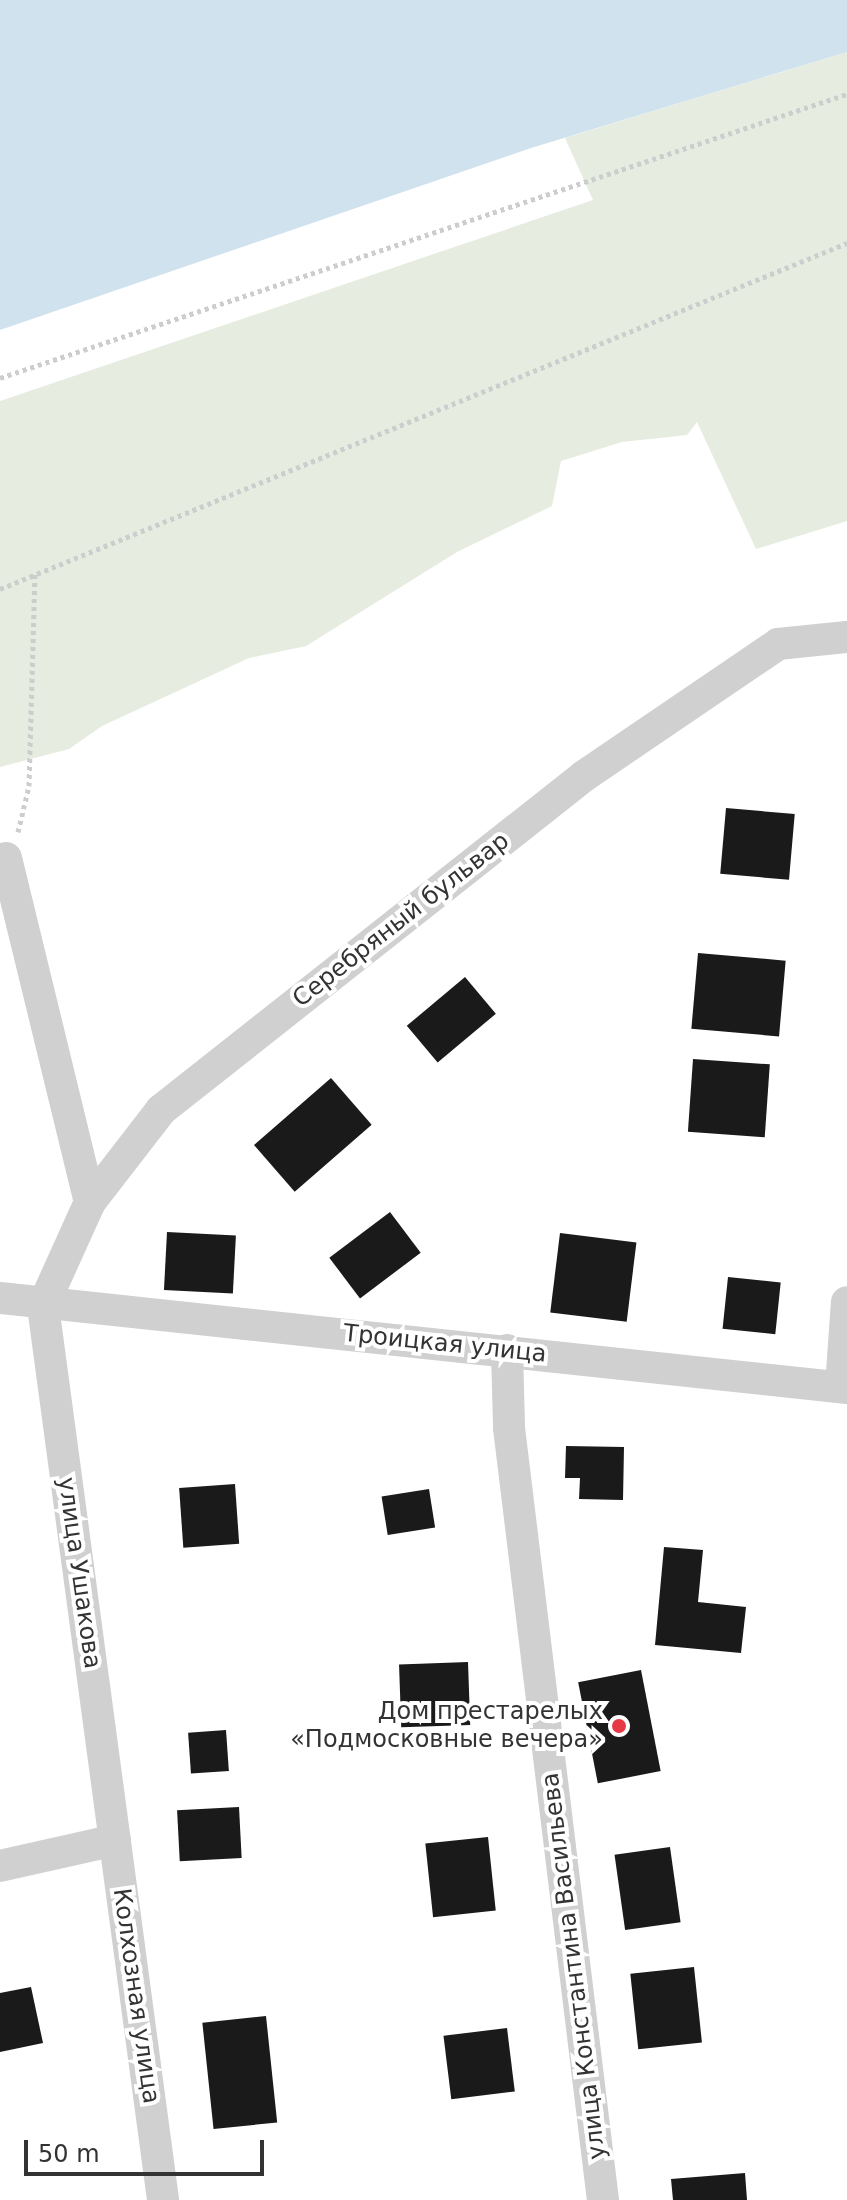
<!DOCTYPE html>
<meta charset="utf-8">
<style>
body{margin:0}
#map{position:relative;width:847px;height:2200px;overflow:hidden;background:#fff;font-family:"DejaVu Sans",sans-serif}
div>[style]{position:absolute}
.green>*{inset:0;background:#e6ecdf}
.water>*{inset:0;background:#cfe2ee}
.building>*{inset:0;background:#1a1a1a;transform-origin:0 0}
.path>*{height:5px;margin-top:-2.5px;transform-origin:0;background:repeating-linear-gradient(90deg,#cdcdcd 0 4px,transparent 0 8px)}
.minor>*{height:32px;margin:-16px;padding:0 16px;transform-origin:16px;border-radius:16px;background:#d0d0d0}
.dots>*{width:22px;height:22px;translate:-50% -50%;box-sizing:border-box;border:4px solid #fff;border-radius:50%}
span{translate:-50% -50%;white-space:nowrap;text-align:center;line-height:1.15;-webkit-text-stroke:8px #fff;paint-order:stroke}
.street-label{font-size:24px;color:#333}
.poi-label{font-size:24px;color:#333}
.right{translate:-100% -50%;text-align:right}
.scale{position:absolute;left:24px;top:2140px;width:240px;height:36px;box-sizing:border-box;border:4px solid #333;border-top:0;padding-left:10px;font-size:24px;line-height:28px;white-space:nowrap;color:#333;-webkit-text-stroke:6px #fff;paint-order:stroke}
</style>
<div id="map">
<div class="green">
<div style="clip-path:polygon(847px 52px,847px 521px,756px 549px,697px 422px,687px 435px,622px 442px,561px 461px,552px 506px,457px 552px,306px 646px,249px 658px,102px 726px,69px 749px,0 767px,0 401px,593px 200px,565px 138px)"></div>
</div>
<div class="water">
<div style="clip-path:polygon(0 0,847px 0,847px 52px,531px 148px,0 330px)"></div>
</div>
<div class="building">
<div style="left:726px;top:808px;width:69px;height:66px;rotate:5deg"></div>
<div style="left:698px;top:953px;width:88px;height:76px;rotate:5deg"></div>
<div style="left:465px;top:977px;width:48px;height:76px;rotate:50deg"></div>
<div style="left:693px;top:1059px;width:77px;height:73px;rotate:4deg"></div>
<div style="left:331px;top:1078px;width:62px;height:102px;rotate:49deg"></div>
<div style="left:390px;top:1212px;width:51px;height:76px;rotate:53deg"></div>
<div style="left:167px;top:1232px;width:69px;height:58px;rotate:3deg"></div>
<div style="left:560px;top:1233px;width:77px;height:80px;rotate:7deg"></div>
<div style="left:728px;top:1277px;width:53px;height:52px;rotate:6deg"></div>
<div style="clip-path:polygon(566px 1446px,624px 1447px,623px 1500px,579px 1499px,580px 1478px,565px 1478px)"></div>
<div style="left:235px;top:1484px;width:60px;height:56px;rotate:86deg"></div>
<div style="left:429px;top:1489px;width:39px;height:48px;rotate:81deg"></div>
<div style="clip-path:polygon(664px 1547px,703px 1550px,698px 1602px,746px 1607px,741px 1653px,655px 1645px)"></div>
<div style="left:468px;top:1662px;width:63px;height:69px;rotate:88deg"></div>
<div style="left:641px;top:1670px;width:103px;height:64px;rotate:79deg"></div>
<div style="left:226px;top:1730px;width:41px;height:38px;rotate:86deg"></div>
<div style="left:239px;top:1807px;width:51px;height:62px;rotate:87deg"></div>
<div style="left:488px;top:1837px;width:74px;height:63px;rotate:84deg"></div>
<div style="left:670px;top:1847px;width:76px;height:56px;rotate:82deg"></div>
<div style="left:694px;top:1967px;width:76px;height:64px;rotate:84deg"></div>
<div style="clip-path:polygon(31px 1987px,43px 2043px,0 2052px,0 1993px)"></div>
<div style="left:266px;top:2016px;width:107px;height:64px;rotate:84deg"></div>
<div style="left:507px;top:2028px;width:64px;height:64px;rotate:83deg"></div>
<div style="clip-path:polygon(745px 2173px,747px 2200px,673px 2200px,671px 2179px)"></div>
</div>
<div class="path">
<div style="left:0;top:378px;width:893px;rotate:-18.54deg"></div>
<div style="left:0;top:589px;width:915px;rotate:-22.22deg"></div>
<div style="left:18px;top:832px;width:47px;rotate:-76.6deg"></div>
<div style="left:29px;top:786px;width:212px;rotate:-88.4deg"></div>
</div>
<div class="minor">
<div style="left:6px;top:858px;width:354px;rotate:76.3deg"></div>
<div style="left:0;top:1298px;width:852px;rotate:6.07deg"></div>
<div style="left:43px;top:1306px;width:114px;rotate:-65.7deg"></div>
<div style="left:90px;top:1202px;width:116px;rotate:-52.3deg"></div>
<div style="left:161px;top:1110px;width:539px;rotate:-38.29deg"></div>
<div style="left:584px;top:776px;width:235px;rotate:-34.2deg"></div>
<div style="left:778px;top:644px;width:69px;rotate:-5.8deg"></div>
<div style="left:43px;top:1306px;width:902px;rotate:82.35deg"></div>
<div style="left:507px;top:1350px;width:78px;rotate:88.5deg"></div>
<div style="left:509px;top:1428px;width:778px;rotate:83.06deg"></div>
<div style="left:841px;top:1387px;width:85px;rotate:-86deg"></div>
<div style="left:0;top:1866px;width:118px;rotate:-12.7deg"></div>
</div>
<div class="dots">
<div style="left:619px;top:1726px;background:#e63946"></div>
</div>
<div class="street-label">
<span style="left:401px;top:920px;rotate:-38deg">Серебряный бульвар</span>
<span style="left:445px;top:1344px;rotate:6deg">Троицкая улица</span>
<span style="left:79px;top:1573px;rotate:82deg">улица Ушакова</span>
<span style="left:574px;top:1966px;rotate:-97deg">улица Константина Васильева</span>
<span style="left:136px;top:1996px;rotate:82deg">Колхозная улица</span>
</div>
<div class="poi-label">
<span class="right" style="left:603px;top:1726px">Дом престарелых<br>«Подмосковные вечера»</span>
</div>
<div class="scale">50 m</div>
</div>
